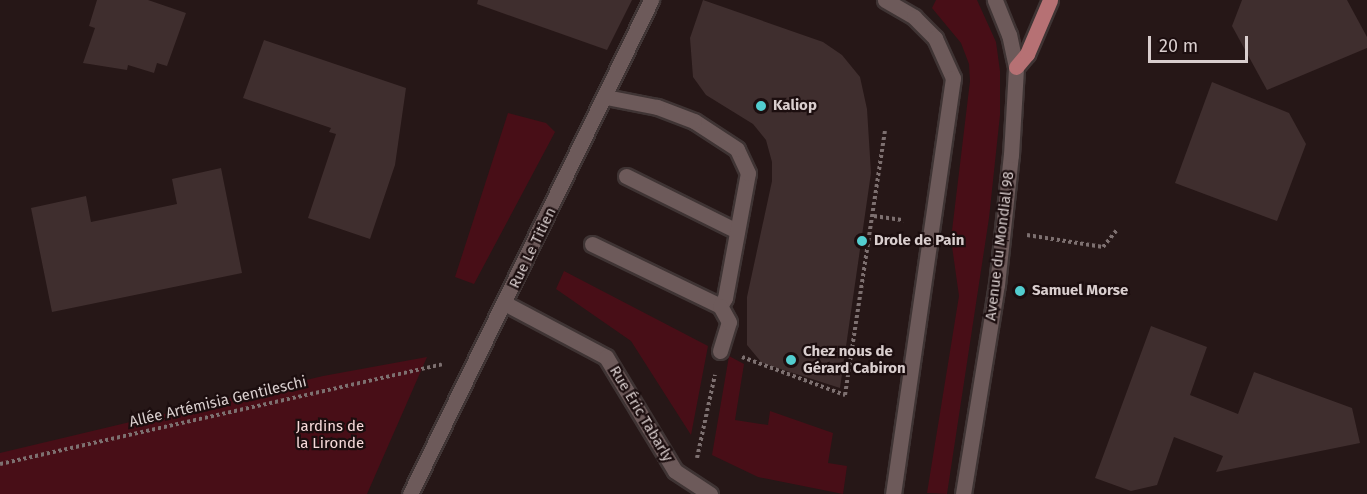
<!DOCTYPE html>
<meta charset="utf-8">
<style>
body{margin:0}
#map{position:relative;width:1367px;height:494px;overflow:hidden;background:#261717;font-family:"Fira Sans",sans-serif}
div>[style]{position:absolute}
.green>*{inset:0;background:#480e17}
.building>*{inset:0;background:#3f2e2e}
.path>*{height:4px;margin-top:-2px;transform-origin:0;background:repeating-linear-gradient(90deg,#7d7070 0 3px,transparent 0 6px)}
.roads{filter:drop-shadow(2px 0 #3f3434) drop-shadow(-2px 0 #3f3434) drop-shadow(0 2px #3f3434) drop-shadow(0 -2px #3f3434)}
.lane>*{height:15px;margin:-7.5px;padding:0 7.5px;transform-origin:7.5px;border-radius:7.5px;background:#6d5a5a}
.street>*{height:15px;margin:-7.5px;padding:0 7.5px;transform-origin:7.5px;border-radius:7.5px;background:#6d5a5a}
.secondary>*{height:15px;margin:-7.5px;padding:0 7.5px;transform-origin:7.5px;border-radius:7.5px;background:#6d5a5a}
.primary>*{height:15px;margin:-7.5px;padding:0 7.5px;transform-origin:7.5px;border-radius:7.5px;background:#b67174}
.dots>*{width:16px;height:16px;translate:-50% -50%;box-sizing:border-box;border:3px solid #1c0e0f;border-radius:50%}
span{translate:-50% -50%;white-space:nowrap;text-align:center;line-height:1.15;-webkit-text-stroke:4.5px #1c0e0f;paint-order:stroke}
.poi-label{font-size:15px;color:#d9cece;font-weight:700}
.left{translate:0 -50%;text-align:left}
.street-label{font-size:15px;color:#d9cece}
.park-label{font-size:15px;color:#f7dada}
.scale{position:absolute;left:1148px;top:36px;width:100px;height:27px;box-sizing:border-box;border:3px solid #d9cece;border-top:0;padding-left:8px;font-size:18px;line-height:21px;white-space:nowrap;color:#d9cece;-webkit-text-stroke:4px #1c0e0f;paint-order:stroke}
</style>
<div id="map">
<div class="green">
<div style="clip-path:polygon(936px 0,977px 0,996px 42px,1000px 71px,1000px 115px,989px 218px,947px 494px,927px 493px,959px 296px,951px 239px,970px 81px,969px 64px,961px 43px,932px 8px)"></div>
<div style="clip-path:polygon(508px 113px,546px 123px,555px 132px,474px 284px,455px 277px)"></div>
<div style="clip-path:polygon(564px 271px,708px 346px,691px 435px,631px 341px,556px 289px)"></div>
<div style="clip-path:polygon(729px 356px,744px 364px,735px 420px,768px 425px,770px 411px,833px 433px,828px 463px,847px 466px,843px 494px,758px 477px,712px 455px)"></div>
<div style="clip-path:polygon(427px 357px,367px 494px,0 494px,0 453px,323px 376px)"></div>
</div>
<div class="building">
<div style="clip-path:polygon(97px 0,148px 0,186px 13px,167px 66px,157px 63px,154px 73px,128px 65px,127px 70px,83px 63px,95px 28px,89px 26px)"></div>
<div style="clip-path:polygon(478px 0,632px 0,607px 50px,477px 4px)"></div>
<div style="clip-path:polygon(703px 0,823px 42px,842px 55px,860px 77px,867px 109px,871px 173px,840px 388px,762px 363px,747px 345px,747px 297px,772px 181px,772px 162px,766px 140px,753px 124px,706px 95px,693px 77px,690px 38px)"></div>
<div style="clip-path:polygon(1242px 0,1347px 0,1367px 37px,1367px 48px,1267px 90px,1232px 26px)"></div>
<div style="clip-path:polygon(264px 40px,406px 88px,395px 165px,370px 239px,308px 218px,336px 134px,329px 132px,331px 128px,243px 98px)"></div>
<div style="clip-path:polygon(1212px 82px,1289px 113px,1306px 144px,1277px 221px,1175px 183px)"></div>
<div style="clip-path:polygon(221px 168px,242px 273px,52px 312px,31px 208px,86px 196px,91px 222px,177px 204px,172px 179px)"></div>
<div style="clip-path:polygon(1151px 326px,1207px 347px,1190px 395px,1238px 414px,1254px 372px,1352px 408px,1360px 443px,1216px 472px,1223px 456px,1174px 437px,1157px 485px,1131px 491px,1095px 478px)"></div>
</div>
<div class="path">
<div style="left:874px;top:216px;width:30px;rotate:8deg"></div>
<div style="left:1027px;top:235px;width:77px;rotate:9deg"></div>
<div style="left:1103px;top:247px;width:22px;rotate:-51deg"></div>
<div style="left:742px;top:357px;width:110px;rotate:20.3deg"></div>
<div style="left:845px;top:395px;width:267px;rotate:-81.4deg"></div>
<div style="left:697px;top:458px;width:85px;rotate:-77.8deg"></div>
<div style="left:0;top:464px;width:453px;rotate:-12.7deg"></div>
</div>
<div class="roads">
<div class="lane">
<div style="left:626px;top:176px;width:124px;rotate:26.4deg"></div>
<div style="left:592px;top:244px;width:142px;rotate:25.8deg"></div>
<div style="left:720px;top:306px;width:9px;rotate:-58deg"></div>
<div style="left:725px;top:298px;width:127px;rotate:-79.6deg"></div>
<div style="left:748px;top:173px;width:26px;rotate:-115deg"></div>
<div style="left:737px;top:149px;width:51px;rotate:-146.9deg"></div>
<div style="left:694px;top:121px;width:40px;rotate:-159deg"></div>
<div style="left:657px;top:107px;width:52px;rotate:-168.9deg"></div>
<div style="left:720px;top:351px;width:30px;rotate:-73deg"></div>
<div style="left:729px;top:322px;width:18px;rotate:-119deg"></div>
</div>
<div class="street">
<div style="left:506px;top:304px;width:113px;rotate:27.9deg"></div>
<div style="left:606px;top:357px;width:133px;rotate:58.8deg"></div>
<div style="left:675px;top:471px;width:42px;rotate:33.3deg"></div>
<div style="left:410px;top:494px;width:550px;rotate:-63.99deg"></div>
</div>
<div class="secondary">
<div style="left:885px;top:0;width:34px;rotate:30deg"></div>
<div style="left:914px;top:17px;width:30px;rotate:45deg"></div>
<div style="left:935px;top:38px;width:44px;rotate:65.8deg"></div>
<div style="left:953px;top:78px;width:420px;rotate:98.2deg"></div>
<div style="left:963px;top:494px;width:212px;rotate:-80.8deg"></div>
<div style="left:997px;top:285px;width:131px;rotate:-83.9deg"></div>
<div style="left:1011px;top:155px;width:88px;rotate:-86.7deg"></div>
<div style="left:1016px;top:67px;width:33px;rotate:-102deg"></div>
<div style="left:1009px;top:35px;width:38px;rotate:-112deg"></div>
</div>
<div class="primary">
<div style="left:1016px;top:67px;width:17px;rotate:-50deg"></div>
<div style="left:1027px;top:54px;width:59px;rotate:-66.9deg"></div>
</div>
</div>
<div class="dots">
<div style="left:761px;top:106px;background:#52cdcf"></div>
<div style="left:862px;top:241px;background:#52cdcf"></div>
<div style="left:1020px;top:291px;background:#52cdcf"></div>
<div style="left:791px;top:360px;background:#52cdcf"></div>
</div>
<div class="poi-label">
<span class="left" style="left:773px;top:106px">Kaliop</span>
<span class="left" style="left:874px;top:241px">Drole de Pain</span>
<span class="left" style="left:1032px;top:291px">Samuel Morse</span>
<span class="left" style="left:803px;top:360px">Chez nous de<br>Gérard Cabiron</span>
</div>
<div class="street-label">
<span style="left:1000px;top:246px;rotate:-83deg">Avenue du Mondial 98</span>
<span style="left:533px;top:248px;rotate:-64deg">Rue Le Titien</span>
<span style="left:218px;top:402px;rotate:-13deg">Allée Artémisia Gentileschi</span>
<span style="left:641px;top:414px;rotate:59deg">Rue Éric Tabarly</span>
</div>
<div class="park-label">
<span style="left:330px;top:435px">Jardins de<br>la Lironde</span>
</div>
<div class="scale">20 m</div>
</div>
